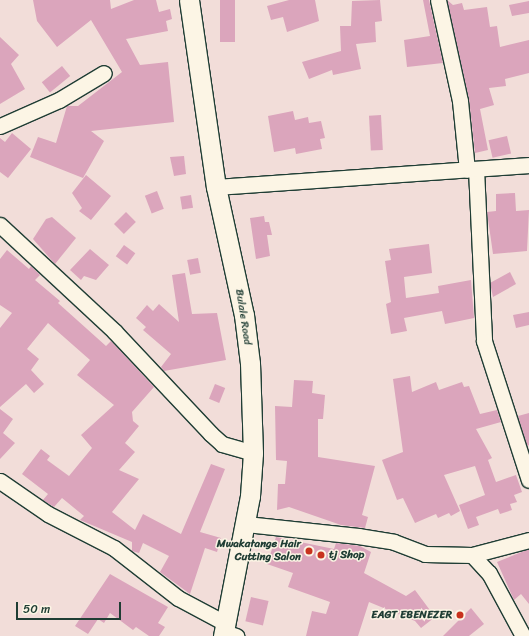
<!DOCTYPE html>
<style>
body{margin:0}
#map{position:relative;width:529px;height:636px;overflow:hidden;background:#f2ddd9;font-family:Sriracha,sans-serif}
div>[style]{position:absolute}
.building>*{inset:0;background:#dba5bc;transform-origin:0 0}
.roads{filter:drop-shadow(1px 0 #1f3d34) drop-shadow(-1px 0 #1f3d34) drop-shadow(0 1px #1f3d34) drop-shadow(0 -1px #1f3d34)}
.minor>*{height:15px;margin:-7.5px;padding:0 7.5px;transform-origin:7.5px;border-radius:7.5px;background:#fcf5e5}
.tertiary>*{height:19px;margin:-9.5px;padding:0 9.5px;transform-origin:9.5px;border-radius:9.5px;background:#fcf5e5}
.dots>*{width:11px;height:11px;translate:-50% -50%;box-sizing:border-box;border:2px solid #fcf5e5;border-radius:50%}
span{translate:-50% -50%;white-space:nowrap;text-align:center;line-height:1.15;-webkit-text-stroke:3px #fcf5e5;paint-order:stroke}
.street-label{font-size:11px;color:#1f3d34}
.poi-label{font-size:11px;color:#1f3d34;font-weight:700}
.right{translate:-100% -50%;text-align:right}
.left{translate:0 -50%;text-align:left}
.scale{position:absolute;left:16px;top:602px;width:105px;height:18px;box-sizing:border-box;border:2px solid #1f3d34;border-top:0;padding-left:5px;font-size:12px;line-height:14px;white-space:nowrap;color:#1f3d34;-webkit-text-stroke:3px #fcf5e5;paint-order:stroke}
</style>
<div id="map">
<div class="building">
<div style="clip-path:polygon(33px 0,110px 0,111px 9px,134px 0,156px 0,159px 12px,170px 9px,172px 19px,166px 21px,168px 31px,126px 39px,140px 65px,168px 62px,174px 122px,91px 131px,104px 141px,83px 178px,30px 157px,38px 137px,56px 143px,67px 106px,78px 106px,122px 72px,91px 20px,57px 47px,37px 21px)"></div>
<div style="left:220px;top:0;width:15px;height:42px"></div>
<div style="clip-path:polygon(289px 0,315px 0,319px 21px,287px 32px,283px 17px,271px 20px,267px 6px)"></div>
<div style="clip-path:polygon(380px 0,382px 21px,375px 22px,376px 42px,356px 44px,361px 69px,333px 75px,332px 70px,309px 79px,302px 62px,341px 51px,340px 26px,351px 26px,352px 1px)"></div>
<div style="clip-path:polygon(423px 0,429px 0,443px 63px,407px 67px,404px 40px,430px 36px)"></div>
<div style="clip-path:polygon(447px 0,453px 5px,462px 3px,464px 10px,487px 7px,490px 27px,497px 26px,500px 47px,529px 40px,529px 73px,505px 79px,506px 86px,489px 88px,494px 105px,480px 109px,488px 150px,475px 153px,469px 99px)"></div>
<div style="clip-path:polygon(529px 1px,529px 13px,512px 16px,509px 5px)"></div>
<div style="clip-path:polygon(0 37px,19px 55px,11px 64px,25px 89px,0 104px)"></div>
<div style="left:62px;top:66px;width:13px;height:26px;rotate:51deg"></div>
<div style="clip-path:polygon(293px 111px,295px 120px,308px 117px,309px 123px,321px 121px,325px 138px,320px 139px,322px 149px,296px 154px,295px 148px,274px 152px,268px 116px)"></div>
<div style="left:381px;top:115px;width:35px;height:12px;rotate:87deg"></div>
<div style="clip-path:polygon(12px 133px,31px 149px,8px 178px,0 172px,0 138px,5px 142px)"></div>
<div style="left:507px;top:136px;width:18px;height:19px;rotate:77deg"></div>
<div style="clip-path:polygon(184px 156px,186px 174px,174px 176px,170px 157px)"></div>
<div style="clip-path:polygon(86px 175px,111px 196px,91px 220px,79px 211px,82px 208px,72px 193px)"></div>
<div style="left:157px;top:191px;width:19px;height:13px;rotate:69deg"></div>
<div style="clip-path:polygon(515px 193px,516px 211px,529px 210px,527px 251px,493px 254px,487px 212px,496px 211px,496px 194px)"></div>
<div style="left:191px;top:195px;width:13px;height:11px;rotate:81deg"></div>
<div style="left:126px;top:212px;width:14px;height:17px;rotate:45deg"></div>
<div style="clip-path:polygon(264px 216px,265px 222px,269px 222px,272px 235px,267px 235px,270px 256px,256px 259px,250px 218px)"></div>
<div style="clip-path:polygon(52px 217px,76px 238px,55px 264px,33px 239px,46px 219px)"></div>
<div style="clip-path:polygon(429px 244px,432px 273px,404px 277px,406px 298px,439px 293px,438px 286px,471px 280px,474px 318px,445px 324px,442px 311px,404px 318px,407px 331px,391px 334px,386px 304px,391px 302px,385px 261px,391px 260px,389px 249px)"></div>
<div style="left:124px;top:245px;width:14px;height:14px;rotate:36deg"></div>
<div style="clip-path:polygon(90px 249px,109px 265px,96px 280px,84px 276px,81px 280px,70px 270px)"></div>
<div style="clip-path:polygon(7px 250px,29px 269px,31px 266px,40px 275px,35px 280px,60px 301px,58px 303px,106px 346px,111px 341px,154px 387px,132px 412px,133px 421px,139px 426px,125px 443px,135px 452px,119px 470px,139px 479px,112px 512px,135px 530px,143px 514px,181px 534px,211px 464px,225px 469px,200px 532px,221px 538px,217px 552px,205px 548px,190px 594px,160px 572px,169px 556px,143px 543px,139px 553px,132px 551px,132px 542px,80px 520px,84px 516px,62px 498px,54px 507px,43px 500px,48px 494px,22px 474px,41px 449px,50px 456px,47px 460px,69px 476px,92px 448px,81px 435px,114px 405px,77px 375px,90px 360px,48px 323px,27px 349px,39px 359px,31px 370px,44px 384px,34px 393px,26px 384px,0 407px,0 328px,12px 313px,0 305px,0 259px)"></div>
<div style="left:198px;top:258px;width:15px;height:11px;rotate:79deg"></div>
<div style="clip-path:polygon(510px 272px,516px 284px,493px 297px,490px 283px)"></div>
<div style="clip-path:polygon(185px 273px,192px 314px,217px 313px,226px 360px,164px 371px,161px 367px,171px 354px,143px 330px,146px 327px,136px 318px,147px 305px,153px 311px,159px 304px,179px 322px,172px 275px)"></div>
<div style="clip-path:polygon(529px 312px,529px 325px,516px 328px,513px 315px)"></div>
<div style="clip-path:polygon(410px 376px,412px 392px,436px 382px,439px 390px,462px 382px,464px 387px,469px 386px,480px 414px,497px 410px,501px 422px,476px 429px,492px 458px,488px 460px,496px 482px,516px 475px,522px 492px,514px 495px,517px 502px,510px 504px,512px 510px,500px 514px,498px 509px,476px 517px,479px 525px,468px 529px,459px 505px,485px 495px,475px 466px,444px 475px,460px 511px,451px 516px,449px 513px,438px 518px,436px 514px,415px 523px,403px 498px,397px 500px,382px 460px,403px 452px,393px 379px)"></div>
<div style="clip-path:polygon(294px 380px,313px 381px,312px 393px,325px 395px,323px 419px,318px 419px,318px 457px,375px 466px,362px 515px,368px 517px,365px 528px,341px 525px,289px 507px,277px 510px,278px 484px,285px 484px,287px 461px,276px 460px,275px 406px,292px 407px)"></div>
<div style="left:215px;top:384px;width:11px;height:16px;rotate:22deg"></div>
<div style="clip-path:polygon(0 409px,13px 419px,3px 433px,15px 443px,0 459px)"></div>
<div style="clip-path:polygon(529px 413px,529px 445px,527px 446px,518px 416px)"></div>
<div style="clip-path:polygon(276px 537px,334px 549px,336px 543px,360px 546px,371px 552px,364px 573px,406px 596px,415px 590px,435px 617px,421px 628px,415px 621px,369px 602px,358px 636px,306px 636px,312px 611px,326px 614px,330px 602px,288px 587px,293px 573px,267px 564px)"></div>
<div style="clip-path:polygon(529px 549px,529px 604px,521px 594px,514px 600px,497px 562px)"></div>
<div style="clip-path:polygon(110px 574px,168px 607px,158px 623px,165px 627px,159px 636px,149px 636px,136px 627px,133px 630px,110px 613px,104px 623px,98px 619px,88px 634px,75px 626px)"></div>
<div style="left:251px;top:597px;width:18px;height:25px;rotate:13deg"></div>
<div style="clip-path:polygon(471px 608px,484px 624px,469px 636px,443px 636px)"></div>
</div>
<div class="roads">
<div class="minor">
<div style="left:438px;top:0;width:103px;rotate:77.7deg"></div>
<div style="left:460px;top:101px;width:69px;rotate:84.2deg"></div>
<div style="left:0;top:126px;width:64px;rotate:-23.8deg"></div>
<div style="left:59px;top:100px;width:52px;rotate:-31deg"></div>
<div style="left:476px;top:169px;width:172px;rotate:87.3deg"></div>
<div style="left:484px;top:341px;width:146px;rotate:72.1deg"></div>
<div style="left:216px;top:187px;width:314px;rotate:-4deg"></div>
<div style="left:0;top:225px;width:156px;rotate:42.9deg"></div>
<div style="left:114px;top:331px;width:141px;rotate:46.7deg"></div>
<div style="left:211px;top:434px;width:15px;rotate:42deg"></div>
<div style="left:222px;top:444px;width:32px;rotate:16deg"></div>
<div style="left:0;top:481px;width:58px;rotate:34.5deg"></div>
<div style="left:48px;top:514px;width:74px;rotate:27.3deg"></div>
<div style="left:114px;top:548px;width:81px;rotate:38deg"></div>
<div style="left:178px;top:598px;width:55px;rotate:28deg"></div>
<div style="left:246px;top:524px;width:113px;rotate:6.1deg"></div>
<div style="left:358px;top:536px;width:36px;rotate:9deg"></div>
<div style="left:394px;top:542px;width:33px;rotate:21deg"></div>
<div style="left:425px;top:554px;width:47px;rotate:1.2deg"></div>
<div style="left:472px;top:555px;width:25px;rotate:47deg"></div>
<div style="left:489px;top:573px;width:72px;rotate:61.6deg"></div>
<div style="left:472px;top:555px;width:59px;rotate:-14.7deg"></div>
<div style="left:224px;top:632px;width:13px;rotate:18deg"></div>
</div>
<div class="tertiary">
<div style="left:189px;top:0;width:189px;rotate:81.8deg"></div>
<div style="left:216px;top:187px;width:131px;rotate:77.7deg"></div>
<div style="left:244px;top:315px;width:48px;rotate:82.9deg"></div>
<div style="left:250px;top:363px;width:90px;rotate:88.1deg"></div>
<div style="left:253px;top:453px;width:43px;rotate:94deg"></div>
<div style="left:250px;top:496px;width:143px;rotate:100.9deg"></div>
</div>
</div>
<div class="dots">
<div style="left:309px;top:551px;background:#c8321e"></div>
<div style="left:321px;top:555px;background:#c8321e"></div>
<div style="left:460px;top:615px;background:#c8321e"></div>
</div>
<div class="street-label">
<span style="left:243px;top:317px;rotate:81deg">Bulale Road</span>
</div>
<div class="poi-label">
<span class="right" style="left:301px;top:551px">Mwakatange Hair<br>Cutting Salon</span>
<span class="left" style="left:329px;top:555px">tj Shop</span>
<span class="right" style="left:452px;top:615px">EAGT EBENEZER</span>
</div>
<div class="scale">50 m</div>
</div>
